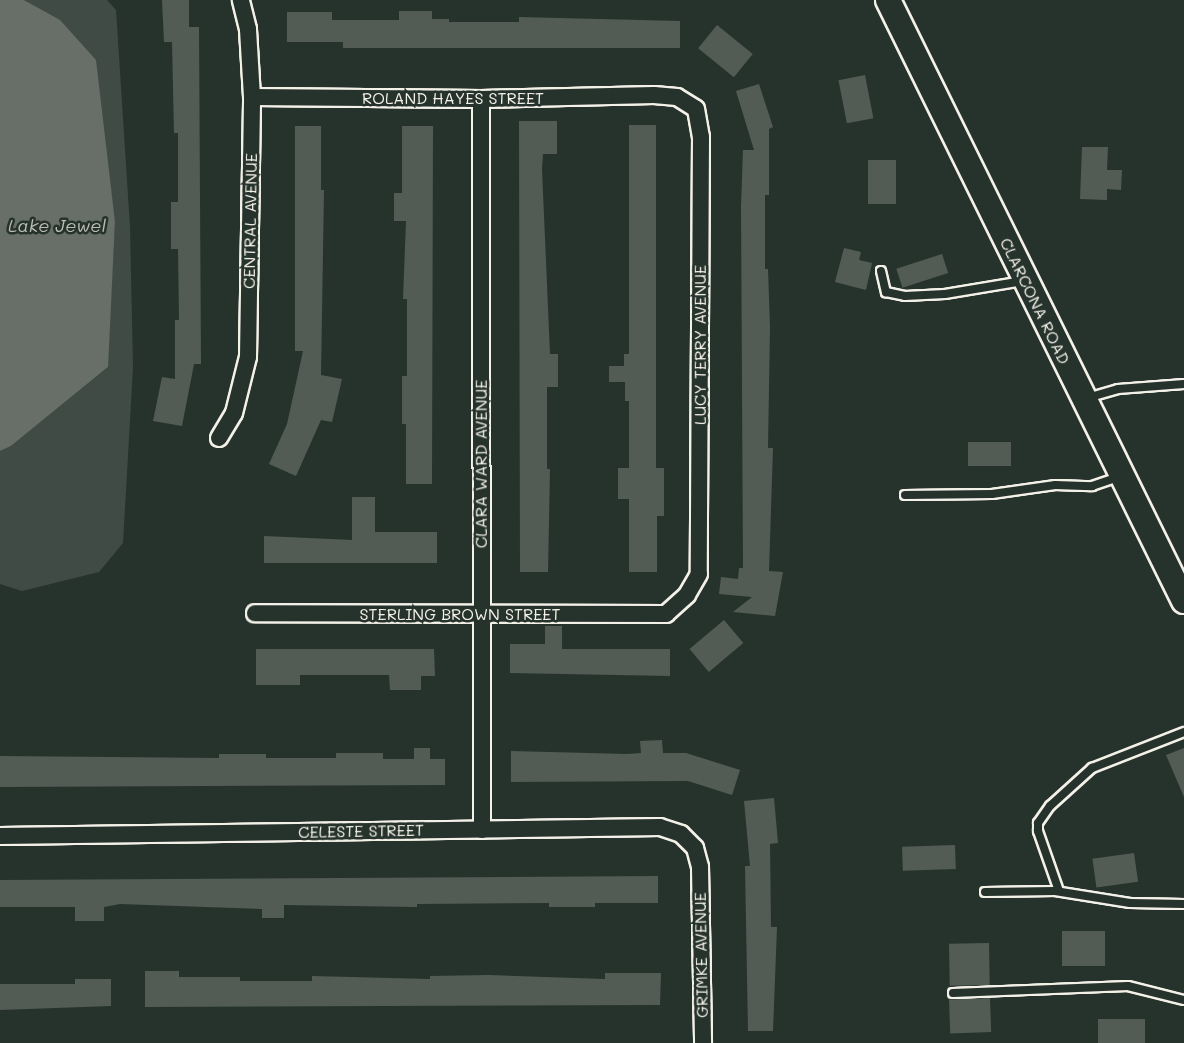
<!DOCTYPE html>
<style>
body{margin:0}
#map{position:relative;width:1184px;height:1043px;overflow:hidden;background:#26332d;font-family:Mali,sans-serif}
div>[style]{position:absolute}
.green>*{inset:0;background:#414b45}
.water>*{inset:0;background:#676f68}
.building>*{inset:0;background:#525c55;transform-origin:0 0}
.roads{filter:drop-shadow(2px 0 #f4f1e8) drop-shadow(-2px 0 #f4f1e8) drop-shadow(0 2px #f4f1e8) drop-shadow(0 -2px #f4f1e8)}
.service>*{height:8px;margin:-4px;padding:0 4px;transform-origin:4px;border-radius:4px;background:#26332d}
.minor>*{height:16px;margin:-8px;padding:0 8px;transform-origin:8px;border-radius:8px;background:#26332d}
.secondary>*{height:24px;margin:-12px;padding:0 12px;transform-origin:12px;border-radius:12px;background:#26332d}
span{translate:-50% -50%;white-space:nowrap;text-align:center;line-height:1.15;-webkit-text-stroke:5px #26332d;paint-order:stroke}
.street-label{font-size:16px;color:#f4f1e8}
.water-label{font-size:18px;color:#bcbdb5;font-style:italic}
</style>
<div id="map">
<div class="green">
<div style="clip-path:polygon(24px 0,107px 0,116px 10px,130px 227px,133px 367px,123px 543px,99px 572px,22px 591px,0 584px,0 451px,11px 446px,107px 368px,115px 222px,60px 21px)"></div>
</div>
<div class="water">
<div style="clip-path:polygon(0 0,24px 0,60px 20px,96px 60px,115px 222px,108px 367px,11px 446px,0 451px)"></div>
</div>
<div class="building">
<div style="clip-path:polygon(162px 0,189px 0,189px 27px,199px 27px,201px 364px,194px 364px,182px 426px,153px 421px,162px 377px,175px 379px,175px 320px,179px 320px,178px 249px,171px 249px,171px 202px,178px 202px,178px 133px,174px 133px,172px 42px,164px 42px)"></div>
<div style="clip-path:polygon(399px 11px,432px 11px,432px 19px,449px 19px,449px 22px,519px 22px,519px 17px,680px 21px,680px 48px,343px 48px,343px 42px,287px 42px,287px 12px,332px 12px,332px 20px,399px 20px)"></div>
<div style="left:717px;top:25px;width:46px;height:30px;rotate:39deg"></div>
<div style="left:865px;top:75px;width:44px;height:27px;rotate:79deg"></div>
<div style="clip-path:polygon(759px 84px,773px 127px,769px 129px,769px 195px,765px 195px,765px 269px,768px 269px,770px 327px,768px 448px,773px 448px,769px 571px,783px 572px,775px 616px,733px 612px,752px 597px,719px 594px,721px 577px,738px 579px,739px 568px,743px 568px,741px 206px,743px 150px,754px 150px,736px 91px)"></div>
<div style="clip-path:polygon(519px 121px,557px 121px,557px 154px,543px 154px,542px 169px,550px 354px,558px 354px,558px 387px,547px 387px,547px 469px,550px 469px,548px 572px,520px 572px)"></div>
<div style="clip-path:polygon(629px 125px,656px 125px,656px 468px,664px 468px,664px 516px,657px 516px,657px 572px,629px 572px,629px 499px,618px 499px,618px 468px,629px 468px,629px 401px,625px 401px,625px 382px,609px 382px,609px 366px,624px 366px,624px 354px,629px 354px)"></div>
<div style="clip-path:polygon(295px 126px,321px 126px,321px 190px,324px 190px,321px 375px,342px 379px,332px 422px,321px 420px,296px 476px,269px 464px,287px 424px,303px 351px,295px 351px)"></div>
<div style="clip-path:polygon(402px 126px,433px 126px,432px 484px,406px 484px,406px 424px,402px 424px,402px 376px,407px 376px,407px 299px,403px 299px,406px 221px,394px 221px,394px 193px,402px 193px)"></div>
<div style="clip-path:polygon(1082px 147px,1108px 147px,1107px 170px,1122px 170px,1121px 190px,1107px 189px,1107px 200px,1080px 199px)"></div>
<div style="left:868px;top:160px;width:28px;height:44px"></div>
<div style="clip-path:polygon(844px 248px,861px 252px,859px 260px,872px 263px,866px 290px,835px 282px)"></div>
<div style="left:942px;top:254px;width:20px;height:48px;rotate:72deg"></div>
<div style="left:968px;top:442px;width:43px;height:24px"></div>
<div style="clip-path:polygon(352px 497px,375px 497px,375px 532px,437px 532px,437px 563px,264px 563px,264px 536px,352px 540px)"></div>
<div style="left:724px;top:620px;width:30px;height:45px;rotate:50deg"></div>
<div style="clip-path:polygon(545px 626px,562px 626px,562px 649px,670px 649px,670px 676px,510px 673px,510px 644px,545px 644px)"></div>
<div style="clip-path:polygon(256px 649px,434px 649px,435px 676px,421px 676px,421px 690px,390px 690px,389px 675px,300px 675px,300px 685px,256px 685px)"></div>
<div style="clip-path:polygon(662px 740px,663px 753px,686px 753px,740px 770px,732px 795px,688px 781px,511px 782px,511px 751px,627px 754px,641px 753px,640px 741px)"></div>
<div style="clip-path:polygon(414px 748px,430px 748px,430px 759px,445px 759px,445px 785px,0 787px,0 756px,219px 758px,219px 754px,266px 754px,266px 758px,336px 758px,336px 753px,383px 753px,383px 759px,414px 759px)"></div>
<div style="clip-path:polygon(1184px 748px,1184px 797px,1166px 755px)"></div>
<div style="clip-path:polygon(774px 798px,778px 843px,770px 844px,771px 927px,777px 927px,773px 1031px,748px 1031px,745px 866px,750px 866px,744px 801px)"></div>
<div style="left:955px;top:845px;width:24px;height:53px;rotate:88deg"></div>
<div style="left:1134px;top:853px;width:29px;height:42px;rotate:82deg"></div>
<div style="clip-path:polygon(658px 876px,658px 903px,595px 903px,595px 907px,549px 907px,549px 903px,417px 904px,417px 907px,284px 905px,284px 918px,262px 918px,262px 909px,120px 904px,104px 907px,104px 921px,75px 921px,75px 907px,0 907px,0 880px)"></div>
<div style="left:1105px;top:931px;width:35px;height:43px;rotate:90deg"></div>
<div style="left:989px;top:943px;width:42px;height:40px;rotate:89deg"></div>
<div style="clip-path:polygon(145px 971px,179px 971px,179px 977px,240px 977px,240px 981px,312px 981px,312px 976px,430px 979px,430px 976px,489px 975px,605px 979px,605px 973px,661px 973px,660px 1005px,145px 1007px)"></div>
<div style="clip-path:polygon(75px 979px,111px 979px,111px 1006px,0 1010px,0 984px,75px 984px)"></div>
<div style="left:990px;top:998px;width:34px;height:41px;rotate:88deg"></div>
<div style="left:1145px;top:1019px;width:24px;height:47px;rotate:90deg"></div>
</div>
<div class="roads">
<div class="service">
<div style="left:881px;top:271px;width:22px;rotate:77deg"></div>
<div style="left:886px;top:292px;width:19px;rotate:12deg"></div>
<div style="left:905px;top:296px;width:40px;rotate:-2.9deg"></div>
<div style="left:945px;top:294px;width:79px;rotate:-9.5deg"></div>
<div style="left:1087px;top:398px;width:32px;rotate:-16deg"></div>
<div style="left:1118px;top:389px;width:66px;rotate:-4.3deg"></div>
<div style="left:905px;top:495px;width:87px;rotate:-0.7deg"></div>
<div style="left:992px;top:494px;width:64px;rotate:-8.1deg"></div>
<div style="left:1055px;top:485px;width:37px;rotate:2deg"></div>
<div style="left:1092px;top:486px;width:31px;rotate:-19deg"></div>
<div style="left:1059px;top:891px;width:64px;rotate:-109.3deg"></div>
<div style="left:1038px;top:831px;width:8px;rotate:-90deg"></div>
<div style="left:1038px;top:823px;width:21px;rotate:-55deg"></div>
<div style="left:1050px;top:806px;width:57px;rotate:-42.1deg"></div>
<div style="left:1092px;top:768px;width:99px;rotate:-21.4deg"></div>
<div style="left:985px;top:892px;width:70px;rotate:-0.8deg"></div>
<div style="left:1055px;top:891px;width:76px;rotate:9.1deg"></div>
<div style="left:1130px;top:903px;width:54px;rotate:1.1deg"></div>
<div style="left:953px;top:993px;width:175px;rotate:-2.3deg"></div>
<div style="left:1128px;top:986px;width:58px;rotate:14deg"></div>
</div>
<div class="minor">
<div style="left:252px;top:97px;width:229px;rotate:0.5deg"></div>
<div style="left:481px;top:99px;width:173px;rotate:-1.3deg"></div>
<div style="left:654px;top:95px;width:23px;rotate:5deg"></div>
<div style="left:677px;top:97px;width:22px;rotate:32deg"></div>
<div style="left:696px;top:109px;width:28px;rotate:80deg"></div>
<div style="left:701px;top:137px;width:437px;rotate:90.3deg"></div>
<div style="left:699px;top:574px;width:24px;rotate:120deg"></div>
<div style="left:687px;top:595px;width:28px;rotate:138deg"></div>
<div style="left:666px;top:614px;width:411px;rotate:-179.9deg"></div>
<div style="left:481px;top:99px;width:731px;rotate:89.92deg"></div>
<div style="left:219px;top:438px;width:29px;rotate:-59deg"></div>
<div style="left:234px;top:413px;width:58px;rotate:-76deg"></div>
<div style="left:248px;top:357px;width:260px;rotate:-89.1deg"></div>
<div style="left:252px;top:97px;width:68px;rotate:-93.4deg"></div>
<div style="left:248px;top:29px;width:30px;rotate:-104deg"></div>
<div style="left:0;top:836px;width:660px;rotate:-0.78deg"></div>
<div style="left:660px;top:827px;width:22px;rotate:18deg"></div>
<div style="left:681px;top:834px;width:20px;rotate:45deg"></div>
<div style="left:695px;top:848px;width:20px;rotate:75deg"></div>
<div style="left:700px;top:867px;width:176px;rotate:89deg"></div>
</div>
<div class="secondary">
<div style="left:888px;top:0;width:670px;rotate:63.78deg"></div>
</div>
</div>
<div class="street-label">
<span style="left:453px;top:98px">ROLAND HAYES STREET</span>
<span style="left:250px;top:221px;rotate:-89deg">CENTRAL AVENUE</span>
<span style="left:1035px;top:301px;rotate:64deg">CLARCONA ROAD</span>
<span style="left:700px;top:345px;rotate:-90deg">LUCY TERRY AVENUE</span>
<span style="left:481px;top:464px;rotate:-90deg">CLARA WARD AVENUE</span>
<span style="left:460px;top:614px">STERLING BROWN STREET</span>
<span style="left:361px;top:831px;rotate:-1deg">CELESTE STREET</span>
<span style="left:701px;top:955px;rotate:-91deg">GRIMKE AVENUE</span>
</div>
<div class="water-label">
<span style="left:57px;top:225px">Lake Jewel</span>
</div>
</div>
